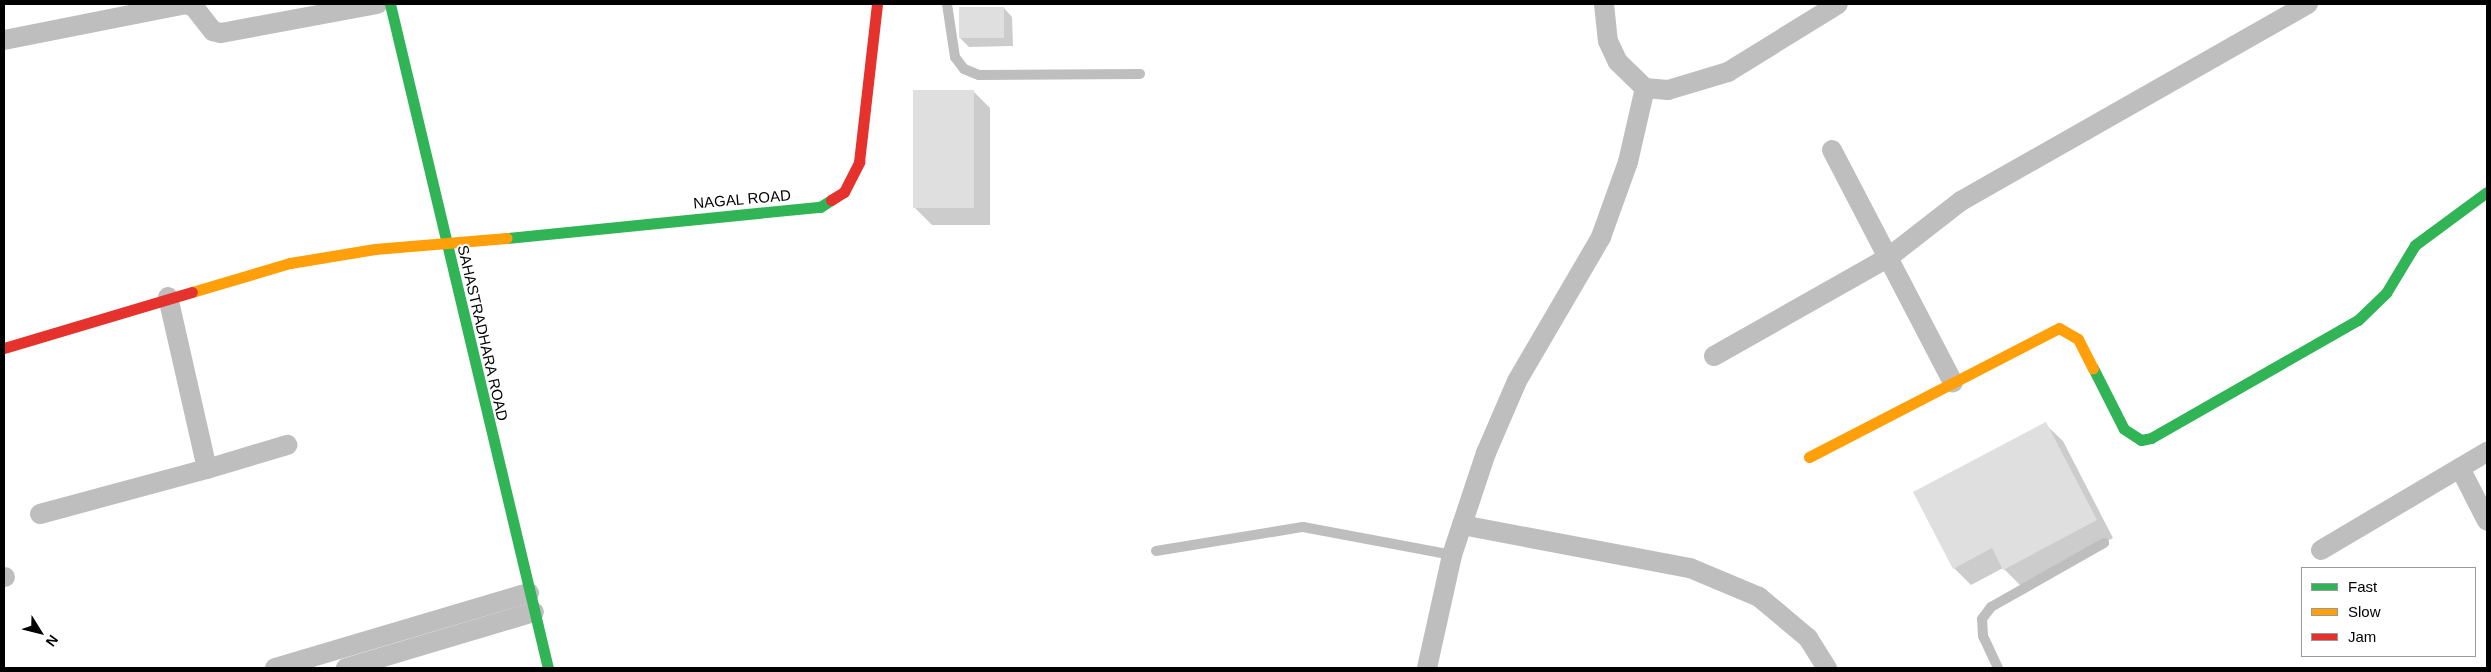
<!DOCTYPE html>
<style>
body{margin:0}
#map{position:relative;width:2491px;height:672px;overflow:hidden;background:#fff;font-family:Helvetica,sans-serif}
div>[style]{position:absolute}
.shadow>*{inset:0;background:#0003}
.building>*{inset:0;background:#dfdfdf;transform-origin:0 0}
.lane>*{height:10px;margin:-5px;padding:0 5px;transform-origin:5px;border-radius:5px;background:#bebebe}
.street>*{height:20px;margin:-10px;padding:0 10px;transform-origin:10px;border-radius:10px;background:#bebebe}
.fast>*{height:11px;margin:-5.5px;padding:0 5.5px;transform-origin:5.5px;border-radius:5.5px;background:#30b455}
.slow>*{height:11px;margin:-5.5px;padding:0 5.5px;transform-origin:5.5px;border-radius:5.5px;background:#ff9f0a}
.jam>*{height:11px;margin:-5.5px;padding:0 5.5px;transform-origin:5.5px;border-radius:5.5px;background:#e5322d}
span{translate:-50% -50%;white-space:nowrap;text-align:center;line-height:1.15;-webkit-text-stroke:4px #fff;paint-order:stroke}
.street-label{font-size:15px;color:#000}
.frame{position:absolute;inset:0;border:5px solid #000;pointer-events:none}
.legend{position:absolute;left:2301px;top:567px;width:175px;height:90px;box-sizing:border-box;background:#fff;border:1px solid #999;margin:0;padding:6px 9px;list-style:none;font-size:15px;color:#000}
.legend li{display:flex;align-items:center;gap:10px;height:25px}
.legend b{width:25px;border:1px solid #999}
.north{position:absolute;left:15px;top:607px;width:50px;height:50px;-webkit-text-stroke:4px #fff;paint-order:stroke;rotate:126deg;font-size:14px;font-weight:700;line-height:20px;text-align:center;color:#000}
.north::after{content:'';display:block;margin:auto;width:18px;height:22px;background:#000;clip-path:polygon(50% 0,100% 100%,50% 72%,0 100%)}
</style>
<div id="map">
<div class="shadow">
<div style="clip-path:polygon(1004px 8px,1012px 17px,1013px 46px,969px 47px,960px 38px)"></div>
<div style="clip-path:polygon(973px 91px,990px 108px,990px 225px,932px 225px,915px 208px)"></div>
<div style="clip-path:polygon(2045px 424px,2063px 441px,2113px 538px,2021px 586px,2003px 568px,1971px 585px,1954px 568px)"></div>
</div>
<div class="building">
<div style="left:959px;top:7px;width:45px;height:31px"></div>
<div style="left:913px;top:90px;width:61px;height:118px"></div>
<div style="clip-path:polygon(2046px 422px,2097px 520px,2003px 570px,1992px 548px,1953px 569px,1913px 492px)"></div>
</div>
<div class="lane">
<div style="left:947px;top:4px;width:54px;rotate:81.4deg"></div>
<div style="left:955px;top:57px;width:15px;rotate:53deg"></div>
<div style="left:964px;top:69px;width:16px;rotate:22deg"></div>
<div style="left:979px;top:75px;width:161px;rotate:-0.4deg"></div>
<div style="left:1156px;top:551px;width:149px;rotate:-9.3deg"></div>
<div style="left:1303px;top:527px;width:152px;rotate:10.6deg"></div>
<div style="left:1998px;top:668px;width:35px;rotate:-115deg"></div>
<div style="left:1983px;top:636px;width:17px;rotate:-93deg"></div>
<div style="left:1982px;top:619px;width:15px;rotate:-53deg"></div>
<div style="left:1991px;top:607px;width:130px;rotate:-29.5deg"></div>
</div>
<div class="street">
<div style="left:1604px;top:4px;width:37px;rotate:84deg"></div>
<div style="left:1608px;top:41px;width:23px;rotate:65deg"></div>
<div style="left:1618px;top:62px;width:37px;rotate:44deg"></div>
<div style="left:1645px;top:88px;width:23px;rotate:5deg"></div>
<div style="left:1668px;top:90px;width:63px;rotate:-16.7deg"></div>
<div style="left:1728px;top:72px;width:129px;rotate:-31.7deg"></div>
<div style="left:4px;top:40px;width:186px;rotate:-11.2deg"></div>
<div style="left:186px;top:4px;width:9px;rotate:21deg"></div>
<div style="left:194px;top:7px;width:31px;rotate:52deg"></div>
<div style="left:213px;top:31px;width:8px;rotate:14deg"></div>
<div style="left:221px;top:33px;width:159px;rotate:-10.5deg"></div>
<div style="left:1832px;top:150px;width:262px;rotate:62.5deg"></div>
<div style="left:168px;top:297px;width:176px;rotate:77.2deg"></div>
<div style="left:207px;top:469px;width:84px;rotate:-16.7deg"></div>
<div style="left:1714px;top:356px;width:201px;rotate:-29.5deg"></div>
<div style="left:1889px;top:257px;width:91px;rotate:-37.9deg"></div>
<div style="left:1961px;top:201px;width:399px;rotate:-29.6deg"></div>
<div style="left:2460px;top:468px;width:59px;rotate:63deg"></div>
<div style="left:40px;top:514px;width:173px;rotate:-15.1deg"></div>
<div style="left:1462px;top:525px;width:232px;rotate:10.7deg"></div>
<div style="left:1690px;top:568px;width:75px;rotate:22.8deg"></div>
<div style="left:1759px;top:597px;width:64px;rotate:39.9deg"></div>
<div style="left:1808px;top:638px;width:36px;rotate:58deg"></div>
<div style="left:2321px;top:550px;width:193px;rotate:-30.6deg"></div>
<div style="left:4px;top:577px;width:1px"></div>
<div style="left:275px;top:668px;width:265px;rotate:-16.5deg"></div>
<div style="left:346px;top:668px;width:196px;rotate:-16.6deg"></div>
<div style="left:1427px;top:668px;width:116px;rotate:-77.5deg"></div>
<div style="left:1452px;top:555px;width:108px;rotate:-71.6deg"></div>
<div style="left:1486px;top:453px;width:78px;rotate:-66.7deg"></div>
<div style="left:1517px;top:381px;width:167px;rotate:-59.7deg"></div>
<div style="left:1601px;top:237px;width:80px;rotate:-70.2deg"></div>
<div style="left:1628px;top:162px;width:76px;rotate:-77.1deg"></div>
</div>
<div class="fast">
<div style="left:390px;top:4px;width:683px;rotate:76.62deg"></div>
<div style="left:507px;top:238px;width:315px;rotate:-5.7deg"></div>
<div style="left:820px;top:207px;width:13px;rotate:-32deg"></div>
<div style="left:2093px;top:368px;width:68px;rotate:63.1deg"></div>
<div style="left:2124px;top:429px;width:20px;rotate:33deg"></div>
<div style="left:2141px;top:440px;width:10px;rotate:-11deg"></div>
<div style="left:2151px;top:438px;width:238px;rotate:-29.7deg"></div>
<div style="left:2358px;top:320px;width:39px;rotate:-44deg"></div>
<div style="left:2386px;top:293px;width:56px;rotate:-58.9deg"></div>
<div style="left:2415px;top:245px;width:89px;rotate:-36.4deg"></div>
</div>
<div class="slow">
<div style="left:192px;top:292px;width:102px;rotate:-16.5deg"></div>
<div style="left:290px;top:263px;width:86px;rotate:-9.4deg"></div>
<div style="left:375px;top:249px;width:132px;rotate:-4.8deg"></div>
<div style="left:1809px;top:457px;width:281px;rotate:-27.3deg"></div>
<div style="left:2059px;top:328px;width:22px;rotate:30deg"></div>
<div style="left:2078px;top:339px;width:33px;rotate:63deg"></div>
</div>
<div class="jam">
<div style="left:831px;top:200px;width:15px;rotate:-32deg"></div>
<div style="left:844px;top:192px;width:34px;rotate:-63deg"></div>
<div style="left:859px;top:162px;width:159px;rotate:-83.5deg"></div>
<div style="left:4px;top:348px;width:196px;rotate:-16.6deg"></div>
</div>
<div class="street-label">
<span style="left:742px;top:199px;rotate:-5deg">NAGAL ROAD</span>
<span style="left:483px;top:333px;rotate:77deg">SAHASTRADHARA ROAD</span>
</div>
<div class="frame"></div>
<ul class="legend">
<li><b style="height:6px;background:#30b455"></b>Fast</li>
<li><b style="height:6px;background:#ff9f0a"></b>Slow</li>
<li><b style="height:6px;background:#e5322d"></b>Jam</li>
</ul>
<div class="north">N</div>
</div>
